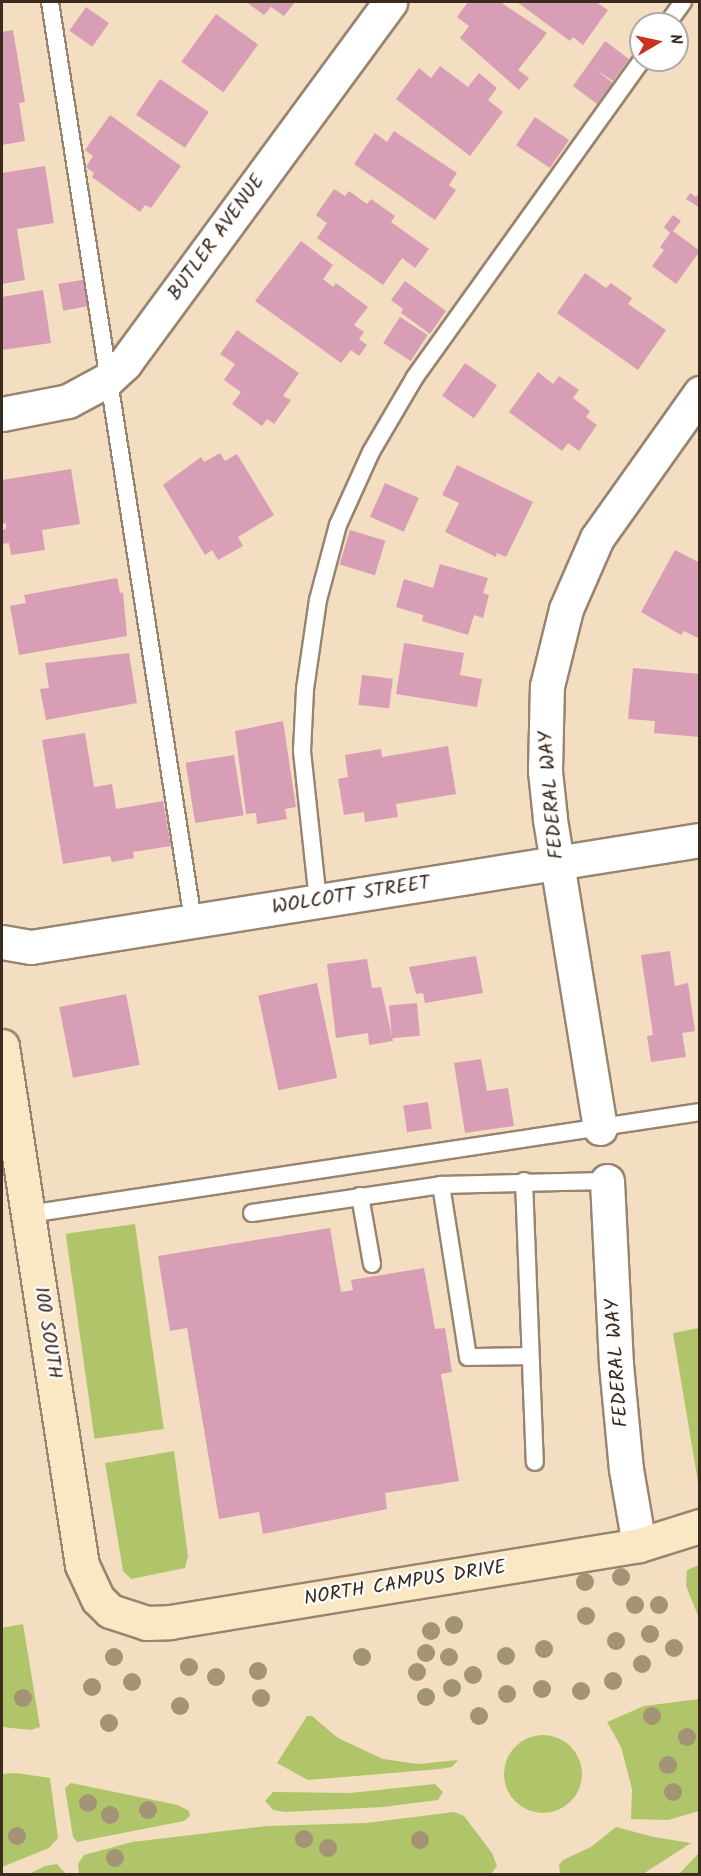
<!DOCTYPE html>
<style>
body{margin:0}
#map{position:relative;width:701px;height:1876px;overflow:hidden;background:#f4dec2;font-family:Kalam,sans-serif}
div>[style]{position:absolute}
.green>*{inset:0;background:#b0c569;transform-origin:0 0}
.round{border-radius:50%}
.building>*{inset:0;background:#d89eb5;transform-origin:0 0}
.roads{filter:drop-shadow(2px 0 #988470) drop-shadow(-2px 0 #988470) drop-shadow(0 2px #988470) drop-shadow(0 -2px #988470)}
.service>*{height:16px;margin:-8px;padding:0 8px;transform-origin:8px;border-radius:8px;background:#fff}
.minor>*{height:33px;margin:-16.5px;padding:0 16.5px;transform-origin:16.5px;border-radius:16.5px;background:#fff}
.secondary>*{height:33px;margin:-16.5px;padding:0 16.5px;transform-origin:16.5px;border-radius:16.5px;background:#fae7c3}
.trees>*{width:18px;height:18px;margin:-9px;border-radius:50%;background:#a29474}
span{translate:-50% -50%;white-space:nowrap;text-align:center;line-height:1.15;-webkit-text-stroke:4.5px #fff;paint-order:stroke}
.street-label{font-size:20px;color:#3b2a1e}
.frame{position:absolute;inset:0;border:3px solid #3b2a1e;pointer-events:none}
.north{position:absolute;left:629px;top:12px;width:60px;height:60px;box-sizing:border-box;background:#fff;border:2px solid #b1aaa5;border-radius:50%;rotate:81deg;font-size:16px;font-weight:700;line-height:24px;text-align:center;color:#3b2a1e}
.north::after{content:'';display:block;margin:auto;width:21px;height:27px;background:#c8321e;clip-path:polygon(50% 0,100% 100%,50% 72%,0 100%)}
</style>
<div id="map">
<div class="green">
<div style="left:135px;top:1224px;width:207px;height:70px;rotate:82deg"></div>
<div style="clip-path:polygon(699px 1328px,700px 1488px,699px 1488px,673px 1333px)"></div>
<div style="clip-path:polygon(174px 1451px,188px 1556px,185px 1568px,131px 1579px,123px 1571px,105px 1463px)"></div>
<div style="clip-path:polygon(699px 1565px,699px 1618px,686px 1586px,687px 1570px)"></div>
<div style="clip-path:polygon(23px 1624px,40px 1727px,31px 1730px,2px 1727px,2px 1628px)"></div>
<div style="clip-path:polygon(699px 1699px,699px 1811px,668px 1820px,631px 1819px,632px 1789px,621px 1747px,607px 1722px,644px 1706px)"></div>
<div style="clip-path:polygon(307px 1716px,312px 1716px,338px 1738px,383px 1759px,418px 1764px,458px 1760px,452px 1767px,440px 1769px,308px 1780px,277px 1763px)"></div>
<div class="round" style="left:504px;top:1735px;width:78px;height:78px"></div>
<div style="clip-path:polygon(16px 1773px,50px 1778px,58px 1838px,49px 1848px,2px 1867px,2px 1774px)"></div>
<div style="clip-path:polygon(71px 1783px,178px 1805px,189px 1811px,190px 1816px,184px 1821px,77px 1842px,73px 1837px,65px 1788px)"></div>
<div style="clip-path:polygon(435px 1784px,443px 1792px,438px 1800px,383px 1807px,285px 1812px,273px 1810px,265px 1801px,273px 1792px,350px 1793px)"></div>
<div style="clip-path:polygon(454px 1812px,464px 1816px,492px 1853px,497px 1866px,491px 1874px,79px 1874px,78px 1864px,84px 1855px,132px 1842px,267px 1826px,366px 1823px)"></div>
<div style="clip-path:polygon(616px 1827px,654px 1837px,691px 1843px,643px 1874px,560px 1874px,559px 1865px,563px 1860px,591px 1847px)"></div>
<div style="clip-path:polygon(699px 1853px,699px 1874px,679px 1874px)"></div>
<div style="clip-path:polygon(57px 1864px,66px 1874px,29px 1874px,45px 1866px)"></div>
</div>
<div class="building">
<div style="clip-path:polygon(246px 2px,295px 2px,284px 16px,271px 7px,264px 15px)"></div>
<div style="clip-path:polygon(468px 2px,500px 2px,547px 33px,518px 70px,529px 78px,519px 90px,460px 38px,469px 26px,457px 17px)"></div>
<div style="clip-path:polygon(517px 2px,596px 2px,608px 10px,583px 45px,573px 37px,570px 41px)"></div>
<div style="left:86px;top:7px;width:28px;height:29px;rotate:35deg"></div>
<div style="left:216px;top:14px;width:52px;height:59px;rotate:36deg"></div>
<div style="clip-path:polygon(13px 30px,25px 102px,19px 103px,25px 141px,2px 145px,2px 32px)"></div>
<div style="clip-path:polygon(605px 41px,629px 59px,613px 81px,595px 69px,613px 83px,597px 104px,573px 86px)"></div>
<div style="clip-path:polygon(440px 66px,468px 87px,479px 73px,497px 88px,488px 100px,503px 112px,470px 156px,396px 99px,419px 68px,431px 78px)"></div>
<div style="left:160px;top:79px;width:59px;height:43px;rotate:34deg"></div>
<div style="clip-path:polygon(110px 115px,181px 166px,151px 208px,145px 205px,140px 212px,92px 177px,94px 173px,86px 167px,93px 156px,85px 150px)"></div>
<div style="left:535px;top:117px;width:41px;height:34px;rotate:34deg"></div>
<div style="clip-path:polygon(394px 131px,457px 173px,449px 185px,456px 190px,435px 220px,354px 164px,375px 133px,387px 142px)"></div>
<div style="clip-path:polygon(45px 166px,54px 223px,17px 229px,25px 280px,2px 284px,2px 173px)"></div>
<div style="clip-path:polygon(334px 189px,345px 196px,349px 191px,367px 204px,371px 199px,395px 216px,391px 222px,429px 249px,415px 268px,402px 258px,383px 285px,317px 238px,327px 223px,316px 215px)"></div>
<div style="clip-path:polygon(700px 192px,700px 208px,686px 199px,690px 193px,696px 197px)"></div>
<div style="clip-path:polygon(673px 215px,681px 221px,673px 231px,700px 251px,676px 284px,652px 266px,664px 250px,660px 247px,670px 233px,664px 227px)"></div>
<div style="clip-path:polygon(301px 241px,333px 265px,323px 279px,333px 287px,336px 283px,368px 307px,354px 325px,364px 332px,359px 339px,367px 345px,359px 356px,351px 350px,341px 363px,255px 301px)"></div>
<div style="clip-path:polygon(585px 273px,606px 288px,611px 283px,632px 298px,628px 304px,666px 330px,638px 370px,557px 313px)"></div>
<div style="left:87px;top:279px;width:27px;height:29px;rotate:80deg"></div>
<div style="clip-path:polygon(405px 281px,446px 311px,430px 334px,401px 313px,403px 309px,391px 300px)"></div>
<div style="clip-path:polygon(43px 290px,51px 343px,2px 350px,2px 297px)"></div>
<div style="left:400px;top:317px;width:33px;height:31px;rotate:33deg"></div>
<div style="clip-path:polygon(237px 330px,299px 373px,283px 396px,291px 400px,274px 424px,267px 419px,262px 426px,232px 404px,241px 392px,224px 380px,235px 364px,220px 354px)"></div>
<div style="left:465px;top:363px;width:39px;height:40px;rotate:35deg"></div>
<div style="clip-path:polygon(538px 372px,553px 384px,559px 376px,579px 390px,573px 398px,590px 411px,586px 417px,597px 425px,579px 451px,568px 443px,562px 451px,509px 412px)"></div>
<div style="clip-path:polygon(220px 453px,225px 461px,237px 454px,274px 515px,238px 537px,243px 546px,218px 560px,212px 550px,205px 555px,163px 485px,201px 457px,204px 462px)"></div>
<div style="clip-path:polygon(457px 465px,533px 502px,506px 557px,497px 553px,496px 557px,445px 532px,459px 503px,442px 495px)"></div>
<div style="clip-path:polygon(71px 469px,80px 524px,42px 530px,45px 550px,11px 555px,9px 543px,2px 544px,2px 530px,6px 529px,6px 523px,2px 524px,2px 480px)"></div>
<div style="left:385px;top:483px;width:37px;height:37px;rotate:24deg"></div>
<div style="left:350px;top:530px;width:37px;height:36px;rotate:17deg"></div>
<div style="clip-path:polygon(675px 550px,700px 563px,700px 639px,684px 631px,681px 635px,641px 612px)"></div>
<div style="clip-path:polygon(440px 564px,488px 578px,483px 593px,489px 595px,483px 618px,474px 615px,468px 635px,422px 621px,423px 615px,396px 607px,404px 579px,433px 588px)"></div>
<div style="clip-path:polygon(117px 578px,120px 593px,123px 592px,127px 636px,19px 655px,10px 606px,26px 603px,24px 595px)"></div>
<div style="clip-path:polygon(404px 643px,464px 653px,460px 675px,482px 679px,477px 707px,396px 694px)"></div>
<div style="clip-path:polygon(129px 653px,137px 703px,46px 720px,40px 689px,49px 688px,45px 663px)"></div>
<div style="clip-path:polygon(633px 668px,700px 674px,700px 737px,654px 733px,655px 721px,628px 719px)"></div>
<div style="left:362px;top:675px;width:31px;height:30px;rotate:7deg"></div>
<div style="clip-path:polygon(283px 721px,296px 807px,285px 809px,287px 819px,257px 824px,256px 813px,246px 814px,235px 731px)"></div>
<div style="clip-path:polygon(85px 733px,94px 787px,112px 784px,116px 809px,163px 801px,171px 846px,133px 852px,134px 858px,112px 862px,110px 856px,63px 864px,42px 740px)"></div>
<div style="clip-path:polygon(448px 746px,456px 794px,396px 804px,398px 817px,365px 822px,364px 812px,344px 815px,338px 779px,348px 777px,345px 755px,381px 749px,382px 757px)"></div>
<div style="left:234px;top:755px;width:61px;height:49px;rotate:81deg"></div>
<div style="clip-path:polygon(670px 951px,675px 986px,688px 983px,695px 1031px,682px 1033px,686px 1057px,651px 1062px,647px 1036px,653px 1035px,641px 955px)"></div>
<div style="clip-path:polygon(476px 956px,483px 993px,425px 1003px,423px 993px,416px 994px,409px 967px)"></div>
<div style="clip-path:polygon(367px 959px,372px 988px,381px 987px,393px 1041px,369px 1045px,368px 1033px,336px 1038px,327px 964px)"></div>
<div style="left:317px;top:983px;width:97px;height:60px;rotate:78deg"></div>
<div style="left:126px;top:994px;width:72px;height:68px;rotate:79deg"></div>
<div style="left:417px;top:1003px;width:33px;height:28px;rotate:85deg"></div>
<div style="clip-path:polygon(481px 1059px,487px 1091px,508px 1088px,514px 1126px,465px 1133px,454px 1063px)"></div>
<div style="left:428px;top:1102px;width:27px;height:25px;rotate:82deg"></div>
<div style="clip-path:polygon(330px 1228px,341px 1292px,353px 1290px,351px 1280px,424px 1268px,435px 1329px,445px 1328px,452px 1372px,441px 1374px,459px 1481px,385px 1493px,387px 1509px,263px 1534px,259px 1512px,219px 1519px,187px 1328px,170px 1331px,158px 1256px)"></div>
</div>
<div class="roads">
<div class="service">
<div style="left:50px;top:2px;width:929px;rotate:81.15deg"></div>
<div style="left:667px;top:24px;width:27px;rotate:-54deg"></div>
<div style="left:318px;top:901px;width:151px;rotate:-96.1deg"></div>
<div style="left:302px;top:751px;width:62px;rotate:-87.2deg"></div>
<div style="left:305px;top:689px;width:90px;rotate:-81.7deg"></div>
<div style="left:318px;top:600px;width:78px;rotate:-75.1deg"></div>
<div style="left:338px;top:525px;width:80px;rotate:-65.7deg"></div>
<div style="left:371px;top:452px;width:87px;rotate:-59.6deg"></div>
<div style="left:415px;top:377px;width:390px;rotate:-54.4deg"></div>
<div style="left:524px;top:1181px;width:281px;rotate:87.8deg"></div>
<div style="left:441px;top:1185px;width:174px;rotate:81.1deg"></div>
<div style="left:468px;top:1357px;width:61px;rotate:-0.9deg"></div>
<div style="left:360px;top:1196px;width:69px;rotate:80deg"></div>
<div style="left:252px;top:1213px;width:191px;rotate:-8.4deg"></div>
<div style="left:441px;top:1185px;width:166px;rotate:-1.4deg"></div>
<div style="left:29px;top:1214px;width:679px;rotate:-8.64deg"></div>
</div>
<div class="minor">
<div style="left:2px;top:414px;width:67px;rotate:-11.1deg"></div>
<div style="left:68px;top:401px;width:44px;rotate:-28.3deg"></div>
<div style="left:107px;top:380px;width:25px;rotate:-43deg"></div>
<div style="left:125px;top:363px;width:448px;rotate:-53.7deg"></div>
<div style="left:2px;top:942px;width:29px;rotate:10deg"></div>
<div style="left:31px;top:947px;width:678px;rotate:-9.09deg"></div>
<div style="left:600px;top:1128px;width:314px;rotate:-99.2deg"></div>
<div style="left:550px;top:818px;width:47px;rotate:-96.1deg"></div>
<div style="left:545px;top:771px;width:85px;rotate:-88.7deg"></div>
<div style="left:547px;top:686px;width:79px;rotate:-76.1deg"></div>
<div style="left:566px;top:609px;width:77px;rotate:-66.4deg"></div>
<div style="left:597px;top:538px;width:178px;rotate:-54.6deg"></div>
<div style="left:607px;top:1181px;width:183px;rotate:87.2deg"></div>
<div style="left:616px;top:1364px;width:105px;rotate:84.6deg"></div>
<div style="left:626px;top:1469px;width:77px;rotate:80.3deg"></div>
</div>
<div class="secondary">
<div style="left:2px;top:1046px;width:525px;rotate:81.24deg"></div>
<div style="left:82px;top:1565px;width:38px;rotate:65deg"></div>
<div style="left:98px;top:1599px;width:17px;rotate:45deg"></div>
<div style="left:110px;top:1611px;width:38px;rotate:18deg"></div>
<div style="left:146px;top:1623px;width:24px;rotate:-2deg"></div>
<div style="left:170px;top:1622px;width:475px;rotate:-9.3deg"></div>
<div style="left:639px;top:1545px;width:64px;rotate:-17.3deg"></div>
</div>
</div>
<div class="trees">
<div style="left:621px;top:1577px"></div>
<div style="left:585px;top:1582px"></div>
<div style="left:635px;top:1605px"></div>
<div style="left:659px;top:1605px"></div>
<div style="left:586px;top:1616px"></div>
<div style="left:454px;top:1625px"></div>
<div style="left:431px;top:1631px"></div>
<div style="left:650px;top:1634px"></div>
<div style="left:616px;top:1641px"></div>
<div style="left:674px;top:1648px"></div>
<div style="left:544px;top:1649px"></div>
<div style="left:426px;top:1653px"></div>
<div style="left:506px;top:1656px"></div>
<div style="left:114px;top:1657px"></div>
<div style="left:362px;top:1657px"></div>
<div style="left:449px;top:1657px"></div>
<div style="left:642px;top:1664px"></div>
<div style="left:189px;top:1667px"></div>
<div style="left:258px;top:1671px"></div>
<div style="left:417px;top:1672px"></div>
<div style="left:473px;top:1675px"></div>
<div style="left:216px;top:1677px"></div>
<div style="left:613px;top:1681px"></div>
<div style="left:132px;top:1682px"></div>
<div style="left:92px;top:1687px"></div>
<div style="left:452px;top:1688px"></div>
<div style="left:542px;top:1689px"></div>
<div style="left:581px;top:1691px"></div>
<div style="left:507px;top:1694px"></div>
<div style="left:426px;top:1697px"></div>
<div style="left:23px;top:1698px"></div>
<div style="left:261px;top:1698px"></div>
<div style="left:180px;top:1706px"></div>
<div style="left:479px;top:1716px"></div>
<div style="left:652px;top:1716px"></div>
<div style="left:109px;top:1723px"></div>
<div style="left:687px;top:1737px"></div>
<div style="left:668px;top:1765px"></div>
<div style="left:673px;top:1792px"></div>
<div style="left:88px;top:1803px"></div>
<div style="left:148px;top:1810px"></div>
<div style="left:110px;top:1815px"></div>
<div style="left:17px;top:1836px"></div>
<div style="left:304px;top:1839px"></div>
<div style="left:420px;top:1840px"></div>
<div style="left:328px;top:1848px"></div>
<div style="left:115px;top:1858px"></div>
</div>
<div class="street-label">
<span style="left:217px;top:238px;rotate:-54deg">BUTLER AVENUE</span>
<span style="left:552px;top:795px;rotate:-95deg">FEDERAL WAY</span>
<span style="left:351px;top:896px;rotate:-9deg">WOLCOTT STREET</span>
<span style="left:47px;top:1333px;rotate:81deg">100 SOUTH</span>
<span style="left:618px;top:1363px;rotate:-94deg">FEDERAL WAY</span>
<span style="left:405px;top:1584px;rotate:-9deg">NORTH CAMPUS DRIVE</span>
</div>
<div class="frame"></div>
<div class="north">N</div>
</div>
